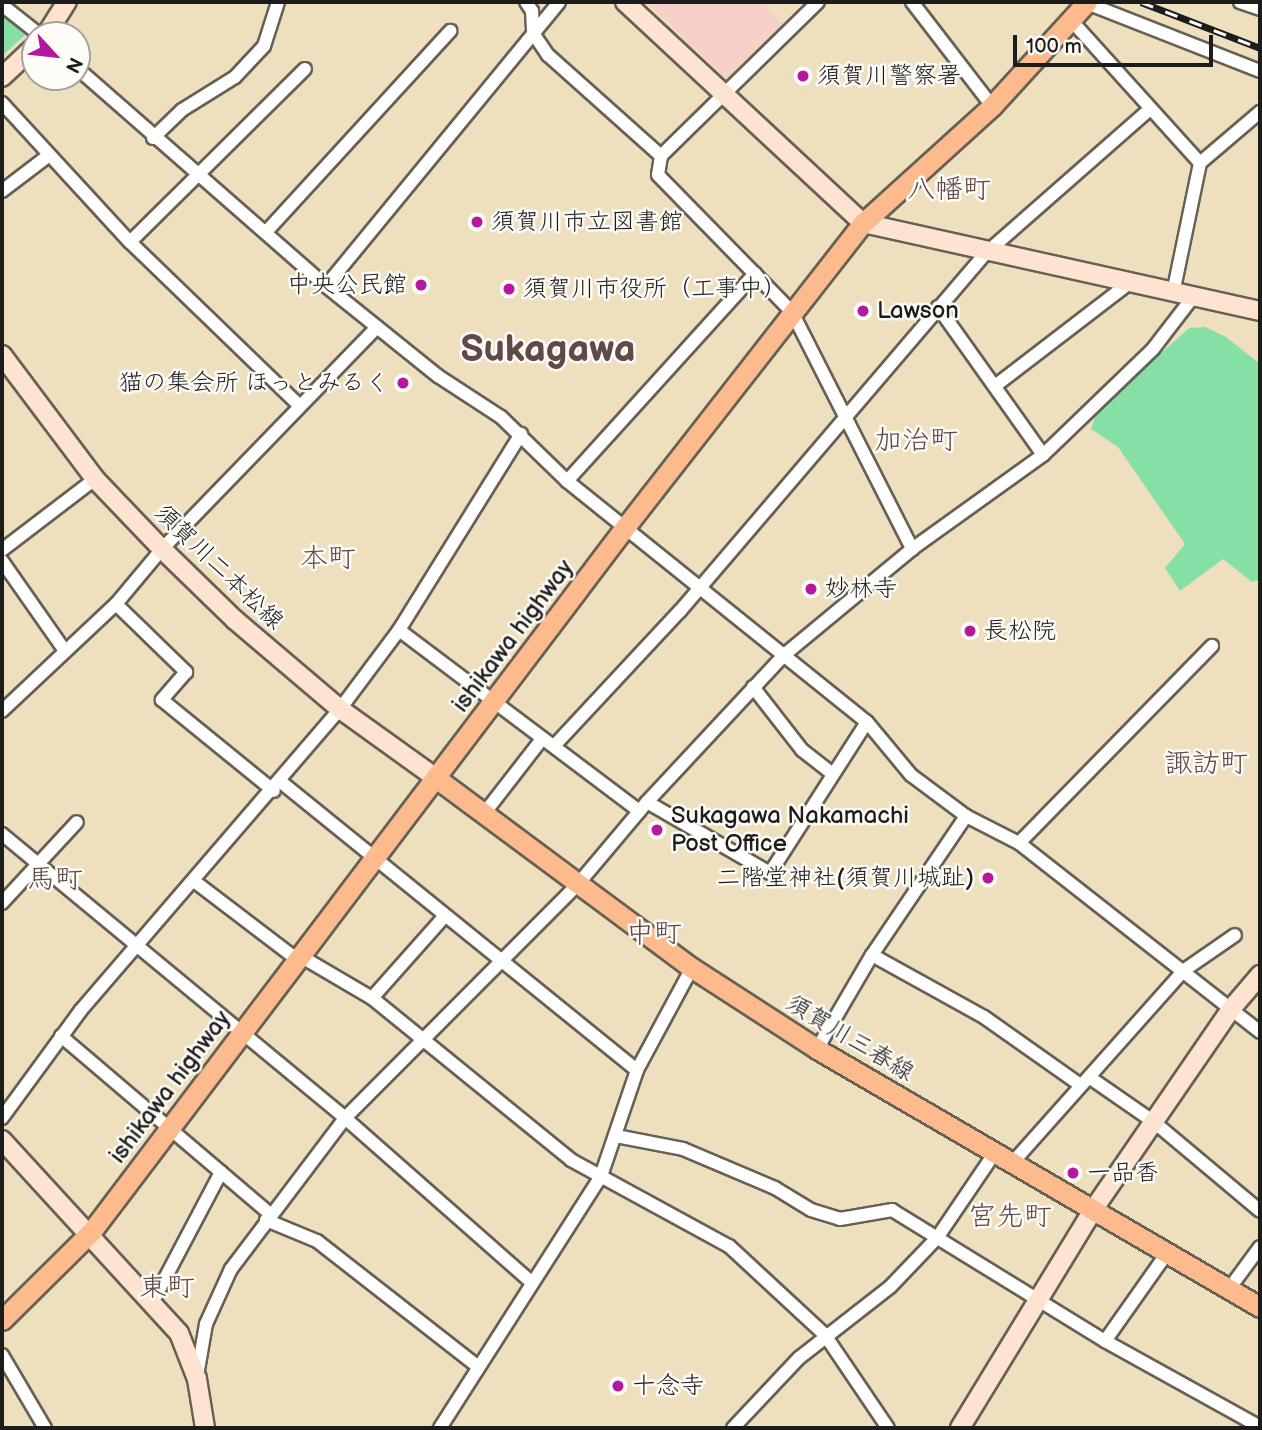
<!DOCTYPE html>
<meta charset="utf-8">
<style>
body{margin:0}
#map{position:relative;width:1262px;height:1430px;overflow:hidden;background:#eedfbf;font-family:"Balsamiq Sans","Klee One",sans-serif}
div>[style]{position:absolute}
.built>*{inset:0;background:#f7d1c7}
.green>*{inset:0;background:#86e0a5}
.roads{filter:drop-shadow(2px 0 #666055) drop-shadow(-2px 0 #666055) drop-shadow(0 2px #666055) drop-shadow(0 -2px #666055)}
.street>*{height:12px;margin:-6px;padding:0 6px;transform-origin:6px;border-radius:6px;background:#fff}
.secondary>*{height:18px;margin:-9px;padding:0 9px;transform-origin:9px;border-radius:9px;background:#fee3d1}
.primary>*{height:19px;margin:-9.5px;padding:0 9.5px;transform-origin:9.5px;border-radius:9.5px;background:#fcba8d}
.rail>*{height:7px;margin-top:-3.5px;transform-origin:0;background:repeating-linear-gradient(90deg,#fdfcf7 0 13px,#1c1c1c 0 26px);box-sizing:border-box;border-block:2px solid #1c1c1c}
.dots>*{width:19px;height:19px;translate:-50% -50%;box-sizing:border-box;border:4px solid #fdfcf7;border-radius:50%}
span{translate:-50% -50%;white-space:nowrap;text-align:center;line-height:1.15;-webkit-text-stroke:5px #fdfcf7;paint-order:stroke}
.poi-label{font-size:24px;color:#1c1c1c}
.left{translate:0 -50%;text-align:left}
.right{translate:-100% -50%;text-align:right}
.street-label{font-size:24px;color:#1c1c1c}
.quarter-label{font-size:28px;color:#5f4a49}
.town-label{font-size:38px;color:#5f4a49;font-weight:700}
.frame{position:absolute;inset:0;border:4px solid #1c1c1c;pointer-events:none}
.north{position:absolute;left:21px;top:21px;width:70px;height:70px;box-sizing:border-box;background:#fdfcf7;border:2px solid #a3a29f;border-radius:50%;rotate:117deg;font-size:19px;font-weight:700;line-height:28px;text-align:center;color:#1c1c1c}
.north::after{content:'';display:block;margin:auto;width:24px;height:32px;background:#b5179e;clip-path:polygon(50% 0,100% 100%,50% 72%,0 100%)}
.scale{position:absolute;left:1013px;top:35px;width:200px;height:32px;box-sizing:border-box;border:4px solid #1c1c1c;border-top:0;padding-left:9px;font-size:21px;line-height:24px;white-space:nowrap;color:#1c1c1c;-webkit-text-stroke:5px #fdfcf7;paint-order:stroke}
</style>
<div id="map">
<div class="built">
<div style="clip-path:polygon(654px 2px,762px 2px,784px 25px,726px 78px,650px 6px)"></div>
</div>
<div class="green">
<div style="clip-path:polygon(2px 14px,25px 35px,2px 56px)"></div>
<div style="clip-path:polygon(1205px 327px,1226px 337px,1260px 364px,1260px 580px,1252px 582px,1223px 559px,1180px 591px,1165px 568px,1185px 544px,1118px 447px,1091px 429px,1097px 411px,1189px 328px)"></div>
</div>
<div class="roads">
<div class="street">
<div style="left:526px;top:2px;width:11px;rotate:56deg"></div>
<div style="left:532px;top:11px;width:22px;rotate:87deg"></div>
<div style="left:533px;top:33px;width:27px;rotate:56deg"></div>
<div style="left:548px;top:55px;width:152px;rotate:41.8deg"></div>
<div style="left:818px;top:2px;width:220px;rotate:135.6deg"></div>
<div style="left:661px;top:156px;width:19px;rotate:99deg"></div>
<div style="left:658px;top:175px;width:192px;rotate:45.6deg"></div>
<div style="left:792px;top:312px;width:266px;rotate:63.1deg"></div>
<div style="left:912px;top:2px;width:131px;rotate:52.4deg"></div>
<div style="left:1084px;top:2px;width:189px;rotate:21.4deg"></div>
<div style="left:1240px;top:2px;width:21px;rotate:19deg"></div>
<div style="left:2px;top:5px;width:48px;rotate:38.3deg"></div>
<div style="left:1070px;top:19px;width:194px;rotate:47.9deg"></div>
<div style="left:1200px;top:163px;width:133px;rotate:101.7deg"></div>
<div style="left:77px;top:68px;width:331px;rotate:41.2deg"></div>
<div style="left:326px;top:286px;width:144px;rotate:38.8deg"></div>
<div style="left:438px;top:376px;width:75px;rotate:33.1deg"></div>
<div style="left:501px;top:417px;width:92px;rotate:44.1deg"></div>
<div style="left:567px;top:481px;width:385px;rotate:38.8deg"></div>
<div style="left:867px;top:722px;width:69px;rotate:50.3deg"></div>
<div style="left:911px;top:775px;width:69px;rotate:36.7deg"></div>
<div style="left:966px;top:816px;width:59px;rotate:27deg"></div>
<div style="left:1019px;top:843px;width:306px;rotate:38.1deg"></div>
<div style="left:2px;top:103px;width:189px;rotate:47.4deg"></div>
<div style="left:130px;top:242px;width:235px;rotate:44deg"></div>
<div style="left:153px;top:138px;width:40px;rotate:-44deg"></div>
<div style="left:182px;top:110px;width:62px;rotate:-31.9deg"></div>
<div style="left:235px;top:77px;width:42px;rotate:-46.9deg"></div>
<div style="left:264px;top:46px;width:46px;rotate:-72.3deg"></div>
<div style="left:1200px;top:163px;width:79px;rotate:-40.4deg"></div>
<div style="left:2px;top:191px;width:58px;rotate:-37.3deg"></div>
<div style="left:266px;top:232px;width:273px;rotate:-47.5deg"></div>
<div style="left:130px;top:242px;width:246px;rotate:-44.7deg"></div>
<div style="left:326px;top:286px;width:367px;rotate:-50.6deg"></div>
<div style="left:938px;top:307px;width:181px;rotate:54.6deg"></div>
<div style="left:995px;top:386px;width:169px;rotate:-37.5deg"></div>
<div style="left:567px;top:481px;width:280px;rotate:-47.8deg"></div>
<div style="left:2px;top:550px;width:117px;rotate:-37.4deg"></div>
<div style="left:2px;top:561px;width:110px;rotate:55deg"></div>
<div style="left:116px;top:604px;width:98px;rotate:44.2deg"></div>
<div style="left:186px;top:672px;width:37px;rotate:131deg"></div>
<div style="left:162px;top:700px;width:144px;rotate:39.1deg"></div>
<div style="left:399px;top:630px;width:301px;rotate:37deg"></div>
<div style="left:753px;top:687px;width:80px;rotate:52.1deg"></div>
<div style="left:802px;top:750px;width:39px;rotate:38deg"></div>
<div style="left:2px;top:711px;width:156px;rotate:-43.2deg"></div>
<div style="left:116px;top:604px;width:72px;rotate:-50.1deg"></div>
<div style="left:162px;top:549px;width:309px;rotate:-45.9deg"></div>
<div style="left:554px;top:746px;width:185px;rotate:-47deg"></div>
<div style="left:680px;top:611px;width:471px;rotate:-49.5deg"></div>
<div style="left:986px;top:253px;width:218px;rotate:-41.3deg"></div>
<div style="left:281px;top:782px;width:458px;rotate:39deg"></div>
<div style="left:647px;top:802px;width:142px;rotate:30deg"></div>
<div style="left:770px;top:873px;width:179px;rotate:-57.3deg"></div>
<div style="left:483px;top:815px;width:96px;rotate:-52.2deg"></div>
<div style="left:2px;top:834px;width:445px;rotate:39.6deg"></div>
<div style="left:345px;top:1118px;width:247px;rotate:41.4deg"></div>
<div style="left:1019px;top:843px;width:276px;rotate:-45.6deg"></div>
<div style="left:194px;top:881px;width:132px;rotate:37.3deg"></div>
<div style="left:2px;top:903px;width:110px;rotate:-47.2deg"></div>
<div style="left:872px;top:955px;width:128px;rotate:29deg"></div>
<div style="left:984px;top:1017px;width:116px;rotate:35.2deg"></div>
<div style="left:302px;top:957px;width:81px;rotate:30.4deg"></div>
<div style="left:372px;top:998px;width:257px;rotate:39.1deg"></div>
<div style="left:571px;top:1160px;width:180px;rotate:28.6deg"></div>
<div style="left:729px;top:1246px;width:131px;rotate:42.8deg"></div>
<div style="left:825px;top:1335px;width:112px;rotate:55.9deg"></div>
<div style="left:372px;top:998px;width:108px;rotate:-48.4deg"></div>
<div style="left:61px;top:1036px;width:275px;rotate:40.4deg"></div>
<div style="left:817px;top:1049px;width:109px;rotate:-59.7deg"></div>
<div style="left:872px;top:955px;width:168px;rotate:-55.9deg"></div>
<div style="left:1089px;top:1077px;width:79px;rotate:34.7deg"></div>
<div style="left:1154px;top:1122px;width:138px;rotate:40deg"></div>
<div style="left:2px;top:1118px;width:134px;rotate:-53.8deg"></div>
<div style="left:81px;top:1010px;width:397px;rotate:-49.3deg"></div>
<div style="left:340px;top:709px;width:99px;rotate:-53.2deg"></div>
<div style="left:399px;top:630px;width:231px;rotate:-58.1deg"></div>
<div style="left:616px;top:1136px;width:68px;rotate:11deg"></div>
<div style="left:683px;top:1149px;width:100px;rotate:23deg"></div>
<div style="left:775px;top:1188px;width:42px;rotate:31.4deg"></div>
<div style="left:811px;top:1210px;width:30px;rotate:17deg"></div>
<div style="left:840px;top:1219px;width:53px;rotate:-9.8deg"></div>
<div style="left:892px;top:1210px;width:250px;rotate:31.6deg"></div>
<div style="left:1105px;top:1341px;width:177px;rotate:29deg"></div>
<div style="left:1014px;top:1161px;width:254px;rotate:-48.3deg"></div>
<div style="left:1183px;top:971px;width:63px;rotate:-34.7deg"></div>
<div style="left:266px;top:1220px;width:55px;rotate:22.4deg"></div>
<div style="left:317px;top:1241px;width:204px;rotate:38deg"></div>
<div style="left:1229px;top:1289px;width:52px;rotate:-53.6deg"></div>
<div style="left:152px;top:1303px;width:148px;rotate:-62.2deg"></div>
<div style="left:1105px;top:1341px;width:108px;rotate:-54.8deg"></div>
<div style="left:2px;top:1355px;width:85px;rotate:59.5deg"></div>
<div style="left:197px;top:1376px;width:53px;rotate:-80.2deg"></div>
<div style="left:206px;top:1324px;width:60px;rotate:-65.6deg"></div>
<div style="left:231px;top:1269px;width:189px;rotate:-52.9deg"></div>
<div style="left:345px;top:1118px;width:330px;rotate:-45.1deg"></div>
<div style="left:578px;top:884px;width:107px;rotate:-49.9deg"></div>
<div style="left:647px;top:802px;width:201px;rotate:-47deg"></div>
<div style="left:784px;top:655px;width:166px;rotate:-39.6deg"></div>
<div style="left:912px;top:549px;width:161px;rotate:-35.7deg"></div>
<div style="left:1043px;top:455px;width:153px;rotate:-43.9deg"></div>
<div style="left:1153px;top:349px;width:66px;rotate:-52.4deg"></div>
<div style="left:440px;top:1428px;width:299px;rotate:-57.4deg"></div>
<div style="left:601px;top:1176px;width:112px;rotate:-71.2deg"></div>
<div style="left:637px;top:1070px;width:116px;rotate:-61.7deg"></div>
<div style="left:733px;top:1428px;width:96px;rotate:-46.7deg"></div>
<div style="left:799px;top:1358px;width:115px;rotate:-38deg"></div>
<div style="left:890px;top:1287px;width:68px;rotate:-46.2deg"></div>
<div style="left:937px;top:1238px;width:105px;rotate:-55.9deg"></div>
</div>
<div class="secondary">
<div style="left:625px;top:2px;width:325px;rotate:42.9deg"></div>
<div style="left:863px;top:223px;width:407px;rotate:12.5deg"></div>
<div style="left:46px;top:35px;width:39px;rotate:-58deg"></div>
<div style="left:2px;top:77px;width:45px;rotate:-43.2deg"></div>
<div style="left:2px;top:355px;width:155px;rotate:53.1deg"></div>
<div style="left:95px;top:479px;width:97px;rotate:46.3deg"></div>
<div style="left:162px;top:549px;width:102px;rotate:44.2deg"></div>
<div style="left:235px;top:620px;width:138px;rotate:40.3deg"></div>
<div style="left:340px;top:709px;width:118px;rotate:35.7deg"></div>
<div style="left:2px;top:1140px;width:262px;rotate:47.5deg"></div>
<div style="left:179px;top:1333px;width:49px;rotate:68.6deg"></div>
<div style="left:197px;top:1379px;width:50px;rotate:80.7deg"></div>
<div style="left:960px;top:1428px;width:255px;rotate:-58.6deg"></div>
<div style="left:1093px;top:1210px;width:244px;rotate:-55.5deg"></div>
<div style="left:1231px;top:1009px;width:45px;rotate:-49.5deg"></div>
</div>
<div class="primary">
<div style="left:436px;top:778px;width:319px;rotate:36.6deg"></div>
<div style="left:692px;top:968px;width:149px;rotate:32.9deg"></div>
<div style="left:817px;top:1049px;width:513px;rotate:30.22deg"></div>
<div style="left:2px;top:1320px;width:125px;rotate:-44.7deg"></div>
<div style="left:91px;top:1232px;width:886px;rotate:-52.85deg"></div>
<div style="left:626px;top:526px;width:385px;rotate:-52deg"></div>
<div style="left:863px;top:223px;width:174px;rotate:-42.2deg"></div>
<div style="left:992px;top:106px;width:141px;rotate:-47.6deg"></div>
</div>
</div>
<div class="rail">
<div style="left:1141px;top:2px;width:128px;rotate:21.1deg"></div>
</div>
<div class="dots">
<div style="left:803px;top:76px;background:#b5179e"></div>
<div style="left:477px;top:222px;background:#b5179e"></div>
<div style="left:421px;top:285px;background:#b5179e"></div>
<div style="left:509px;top:289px;background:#b5179e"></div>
<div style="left:863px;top:311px;background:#b5179e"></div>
<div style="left:403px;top:383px;background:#b5179e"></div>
<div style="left:811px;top:589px;background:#b5179e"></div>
<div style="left:970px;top:631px;background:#b5179e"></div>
<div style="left:657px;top:830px;background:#b5179e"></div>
<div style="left:988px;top:878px;background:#b5179e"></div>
<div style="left:1073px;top:1173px;background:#b5179e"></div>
<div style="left:618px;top:1386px;background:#b5179e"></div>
</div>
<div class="poi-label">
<span class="left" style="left:817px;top:76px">須賀川警察署</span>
<span class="left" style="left:491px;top:222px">須賀川市立図書館</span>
<span class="right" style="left:407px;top:285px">中央公民館</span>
<span class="left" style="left:523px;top:289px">須賀川市役所（工事中）</span>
<span class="left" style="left:877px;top:311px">Lawson</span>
<span class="right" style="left:389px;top:383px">猫の集会所 ほっとみるく</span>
<span class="left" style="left:825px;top:589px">妙林寺</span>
<span class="left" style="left:984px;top:631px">長松院</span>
<span class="left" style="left:671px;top:830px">Sukagawa Nakamachi<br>Post Office</span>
<span class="right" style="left:974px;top:878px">二階堂神社(須賀川城趾)</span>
<span class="left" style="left:1087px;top:1173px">一品香</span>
<span class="left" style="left:632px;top:1386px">十念寺</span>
</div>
<div class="street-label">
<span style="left:219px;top:567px;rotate:44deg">須賀川二本松線</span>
<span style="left:513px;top:636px;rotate:-53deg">ishikawa highway</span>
<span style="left:850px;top:1038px;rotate:31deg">須賀川三春線</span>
<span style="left:170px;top:1087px;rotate:-53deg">ishikawa highway</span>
</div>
<div class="quarter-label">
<span style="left:949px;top:190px">八幡町</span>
<span style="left:916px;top:441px">加治町</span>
<span style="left:328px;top:559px">本町</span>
<span style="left:1206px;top:764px">諏訪町</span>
<span style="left:55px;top:880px">馬町</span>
<span style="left:654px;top:934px">中町</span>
<span style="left:1010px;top:1217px">宮先町</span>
<span style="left:167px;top:1288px">東町</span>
</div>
<div class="town-label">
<span style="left:548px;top:350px">Sukagawa</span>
</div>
<div class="frame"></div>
<div class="north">N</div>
<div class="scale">100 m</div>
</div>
